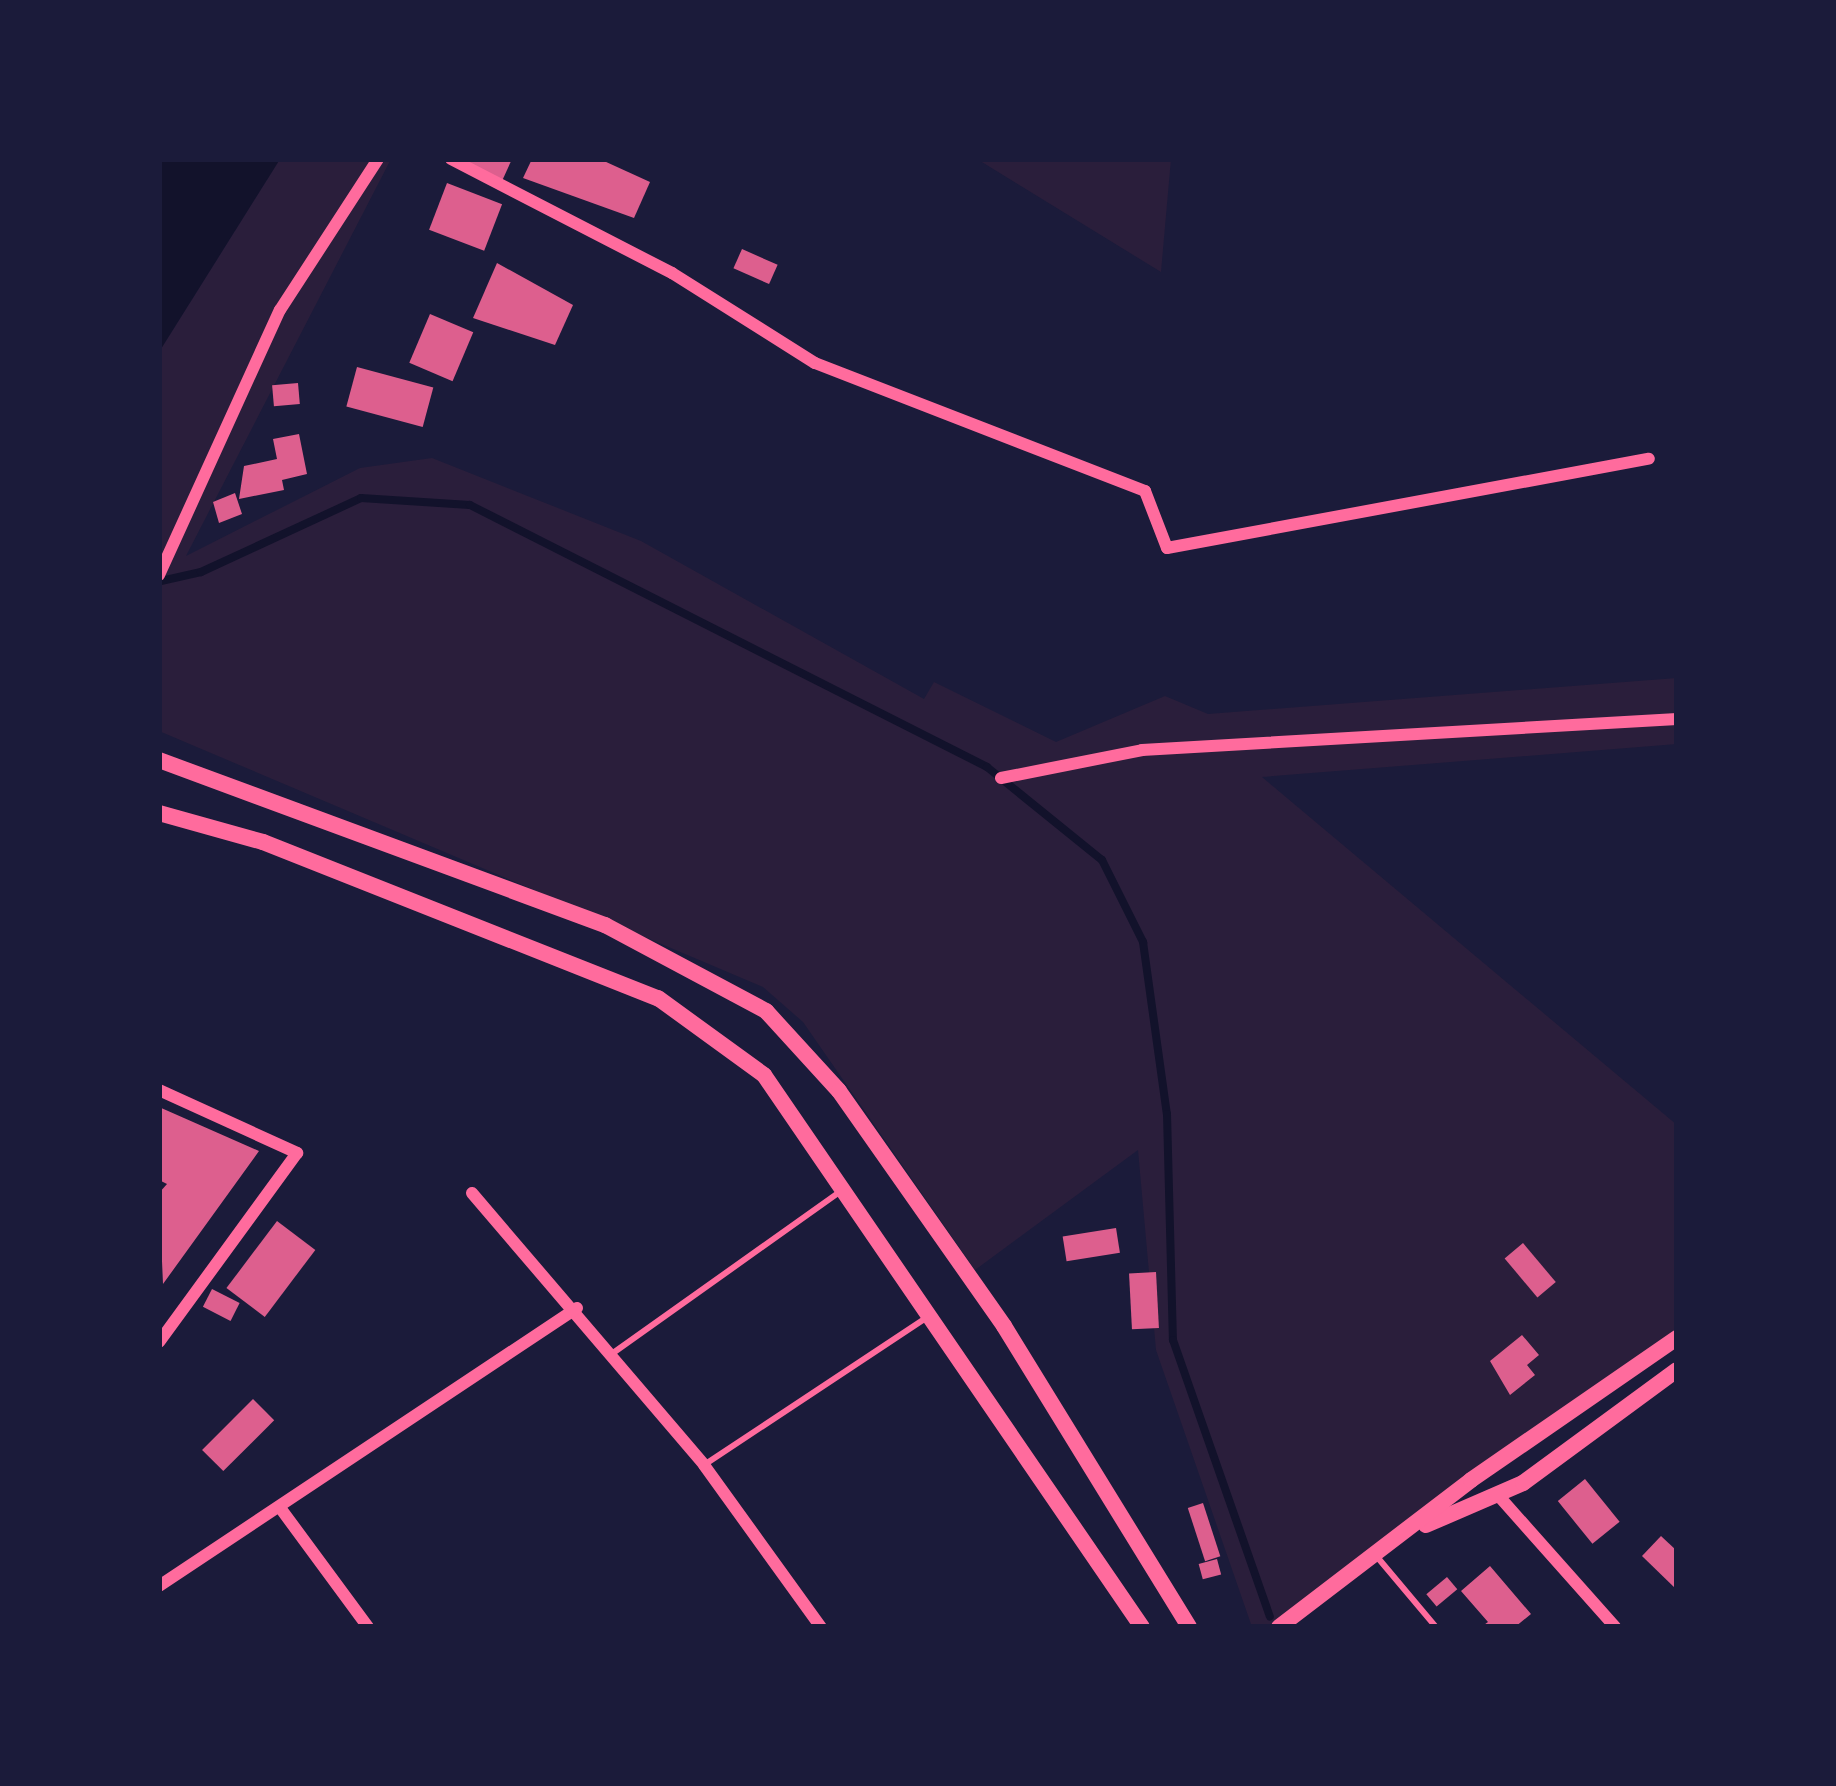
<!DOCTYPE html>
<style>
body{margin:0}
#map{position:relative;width:1836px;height:1786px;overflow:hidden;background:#1b1b3a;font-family:"IBM Plex Sans",sans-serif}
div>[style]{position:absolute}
.green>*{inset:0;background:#2a1e3b}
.water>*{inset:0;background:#12122b}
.stream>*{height:8px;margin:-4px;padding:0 4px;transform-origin:4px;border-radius:4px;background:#12122b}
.building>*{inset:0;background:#dd5f8e;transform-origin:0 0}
.service>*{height:6px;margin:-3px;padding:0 3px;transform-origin:3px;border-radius:3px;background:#ff6b9d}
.minor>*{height:12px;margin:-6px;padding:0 6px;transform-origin:6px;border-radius:6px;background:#ff6b9d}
.tertiary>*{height:16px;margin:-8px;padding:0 8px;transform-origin:8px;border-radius:8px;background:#ff6b9d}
span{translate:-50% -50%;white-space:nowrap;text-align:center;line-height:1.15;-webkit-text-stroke:12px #1b1b3a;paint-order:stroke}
.frame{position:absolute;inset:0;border:162px solid #1b1b3a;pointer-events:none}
</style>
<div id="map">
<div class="green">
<div style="clip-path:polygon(280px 159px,391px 159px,186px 556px,360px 468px,432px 458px,641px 541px,924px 699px,934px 682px,1056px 742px,1165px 696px,1208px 714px,1677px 678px,1677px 744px,1262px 777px,1677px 1125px,1677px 1334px,1268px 1627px,1252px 1627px,1156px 1350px,1138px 1150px,975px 1270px,803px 1022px,763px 987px,159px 731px,159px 352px)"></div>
<div style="clip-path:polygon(977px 159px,1171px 159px,1161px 272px)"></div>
</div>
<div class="water">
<div style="clip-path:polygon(159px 159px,280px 159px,159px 352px)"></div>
</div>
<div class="stream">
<div style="left:161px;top:581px;width:41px;rotate:-12.7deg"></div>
<div style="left:201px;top:572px;width:176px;rotate:-24.8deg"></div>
<div style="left:361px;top:498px;width:109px;rotate:3.7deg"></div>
<div style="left:470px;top:505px;width:580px;rotate:26.87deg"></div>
<div style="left:987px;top:767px;width:148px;rotate:39deg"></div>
<div style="left:1102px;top:860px;width:92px;rotate:63.4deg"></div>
<div style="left:1143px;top:942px;width:174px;rotate:82.1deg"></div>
<div style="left:1167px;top:1114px;width:226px;rotate:88.5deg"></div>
<div style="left:1173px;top:1340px;width:293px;rotate:70.7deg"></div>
</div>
<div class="building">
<div style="clip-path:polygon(460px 159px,512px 159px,502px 181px)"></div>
<div style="clip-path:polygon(532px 159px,604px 161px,650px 182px,634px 218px,523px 178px)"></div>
<div style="left:447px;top:183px;width:59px;height:50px;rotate:21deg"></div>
<div style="left:742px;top:249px;width:39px;height:21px;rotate:24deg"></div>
<div style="clip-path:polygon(497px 263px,573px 305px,555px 345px,473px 318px)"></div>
<div style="left:430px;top:314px;width:47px;height:53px;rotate:23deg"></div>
<div style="left:357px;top:367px;width:79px;height:41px;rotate:15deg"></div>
<div style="left:298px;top:383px;width:21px;height:26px;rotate:85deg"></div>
<div style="clip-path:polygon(299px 434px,307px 474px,282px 480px,284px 490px,239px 499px,244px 466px,277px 459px,273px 439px)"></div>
<div style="clip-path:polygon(235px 493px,242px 514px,219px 523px,213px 502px)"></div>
<div style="clip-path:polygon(159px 1107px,259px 1151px,163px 1284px,159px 1193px,167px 1184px,159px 1180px)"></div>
<div style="left:277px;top:1221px;width:48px;height:84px;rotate:37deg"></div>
<div style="left:1116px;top:1228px;width:25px;height:54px;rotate:81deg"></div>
<div style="left:1523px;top:1243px;width:51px;height:24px;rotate:50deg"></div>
<div style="left:1156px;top:1272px;width:56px;height:27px;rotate:87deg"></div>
<div style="left:212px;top:1289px;width:31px;height:20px;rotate:27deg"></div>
<div style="clip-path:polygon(1522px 1335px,1539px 1355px,1527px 1365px,1535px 1375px,1510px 1395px,1490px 1361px)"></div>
<div style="left:253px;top:1399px;width:30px;height:72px;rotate:45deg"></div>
<div style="left:1585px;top:1479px;width:55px;height:35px;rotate:51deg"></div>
<div style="left:1203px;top:1503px;width:56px;height:16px;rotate:72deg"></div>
<div style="clip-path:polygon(1661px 1536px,1677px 1551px,1677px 1590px,1642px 1556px)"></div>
<div style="left:1217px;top:1559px;width:16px;height:19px;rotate:75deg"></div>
<div style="clip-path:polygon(1490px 1566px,1531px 1614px,1515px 1627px,1481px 1627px,1488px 1622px,1461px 1591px)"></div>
<div style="left:1447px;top:1577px;width:16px;height:27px;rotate:50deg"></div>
</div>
<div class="service">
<div style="left:613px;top:1353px;width:276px;rotate:-35.4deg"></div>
<div style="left:707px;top:1463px;width:263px;rotate:-33.5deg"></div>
<div style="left:1378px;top:1558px;width:90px;rotate:50deg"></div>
</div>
<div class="minor">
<div style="left:451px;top:159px;width:249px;rotate:27.3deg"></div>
<div style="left:672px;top:273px;width:169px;rotate:32.2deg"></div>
<div style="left:815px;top:363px;width:354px;rotate:21.2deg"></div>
<div style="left:1145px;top:491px;width:61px;rotate:68.9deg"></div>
<div style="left:1167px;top:548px;width:490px;rotate:-10.5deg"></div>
<div style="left:159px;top:575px;width:291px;rotate:-65.5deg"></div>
<div style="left:280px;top:310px;width:180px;rotate:-57deg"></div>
<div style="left:1001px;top:778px;width:144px;rotate:-11.2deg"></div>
<div style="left:1142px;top:750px;width:536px;rotate:-3.32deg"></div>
<div style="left:159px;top:1090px;width:152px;rotate:24.5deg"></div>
<div style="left:297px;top:1153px;width:234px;rotate:126.1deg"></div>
<div style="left:472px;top:1193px;width:358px;rotate:49.5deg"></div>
<div style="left:704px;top:1465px;width:200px;rotate:54.2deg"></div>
<div style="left:1497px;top:1494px;width:178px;rotate:48.4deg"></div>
<div style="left:281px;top:1509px;width:147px;rotate:53.6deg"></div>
<div style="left:159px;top:1586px;width:502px;rotate:-33.63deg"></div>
</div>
<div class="tertiary">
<div style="left:159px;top:760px;width:476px;rotate:20.3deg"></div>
<div style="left:605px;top:925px;width:183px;rotate:28.1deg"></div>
<div style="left:766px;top:1011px;width:108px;rotate:47.6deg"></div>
<div style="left:839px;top:1091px;width:287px;rotate:54.9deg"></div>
<div style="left:1004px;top:1326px;width:353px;rotate:58.4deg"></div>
<div style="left:159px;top:813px;width:108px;rotate:15.6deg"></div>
<div style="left:263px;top:842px;width:425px;rotate:21.6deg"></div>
<div style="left:658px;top:998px;width:131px;rotate:36deg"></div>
<div style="left:764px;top:1075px;width:669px;rotate:55.6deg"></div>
<div style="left:1426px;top:1525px;width:106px;rotate:-23.4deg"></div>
<div style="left:1523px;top:1483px;width:191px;rotate:-36.3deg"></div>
<div style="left:1279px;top:1627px;width:242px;rotate:-37.4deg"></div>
<div style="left:1471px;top:1480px;width:250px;rotate:-34.6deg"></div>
</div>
<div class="frame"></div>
</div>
